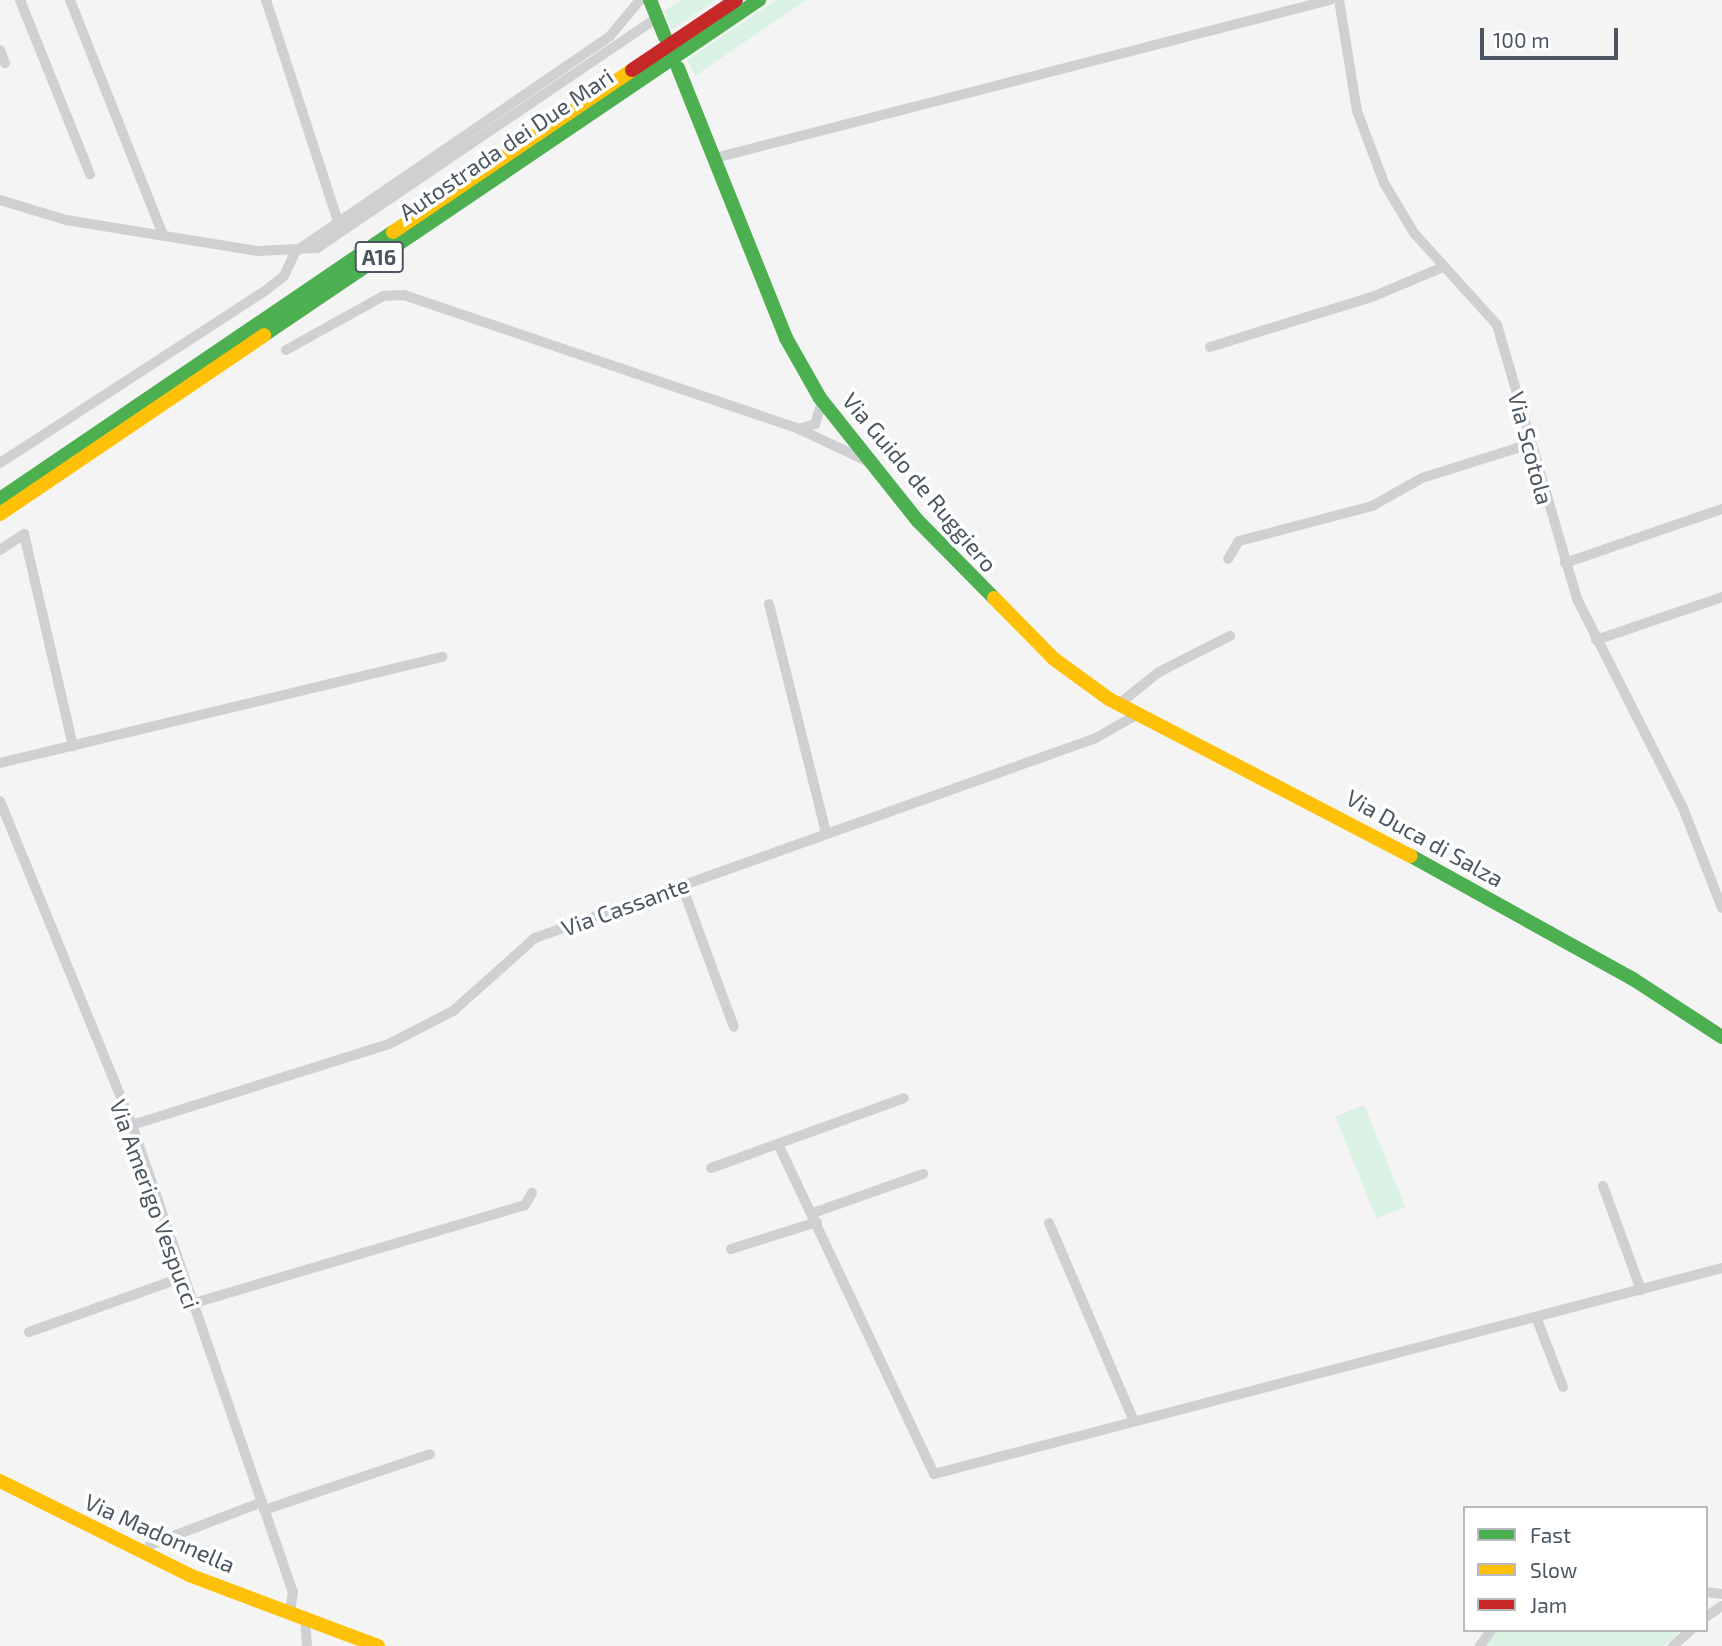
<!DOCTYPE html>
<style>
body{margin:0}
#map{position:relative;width:1722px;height:1646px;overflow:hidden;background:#f4f4f4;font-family:"Exo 2",sans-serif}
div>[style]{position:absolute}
.green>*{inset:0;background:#d9f2e3;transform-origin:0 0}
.street>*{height:10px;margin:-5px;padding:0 5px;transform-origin:5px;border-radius:5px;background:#ced0d2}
.fast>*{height:14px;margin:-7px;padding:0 7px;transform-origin:7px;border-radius:7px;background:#4caf50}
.slow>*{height:14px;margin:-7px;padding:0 7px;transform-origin:7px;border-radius:7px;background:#ffc107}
.jam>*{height:14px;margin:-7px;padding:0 7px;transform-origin:7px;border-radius:7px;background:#c62828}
span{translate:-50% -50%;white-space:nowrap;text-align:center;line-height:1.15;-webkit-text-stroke:7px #fff;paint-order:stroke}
.shield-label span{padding:2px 5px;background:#fff;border:2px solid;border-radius:5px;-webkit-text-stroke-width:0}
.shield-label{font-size:21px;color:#4a5661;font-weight:700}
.street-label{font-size:23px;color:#4a5661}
.legend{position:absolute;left:1463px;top:1506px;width:245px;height:126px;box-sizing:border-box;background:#fff;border:2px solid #b7bbc0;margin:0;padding:9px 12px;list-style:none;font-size:21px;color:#4a5661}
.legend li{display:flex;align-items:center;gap:14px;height:35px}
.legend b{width:35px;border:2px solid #b7bbc0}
.scale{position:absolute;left:1480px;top:28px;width:138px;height:32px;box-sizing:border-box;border:4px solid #4a5661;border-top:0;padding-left:9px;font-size:21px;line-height:24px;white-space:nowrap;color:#4a5661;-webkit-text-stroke:5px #fff;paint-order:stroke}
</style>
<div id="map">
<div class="green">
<div style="clip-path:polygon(681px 0,716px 0,672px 30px,664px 11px)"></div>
<div style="clip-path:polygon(776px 0,806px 0,695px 76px,687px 60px)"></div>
<div style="left:1364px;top:1105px;width:110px;height:31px;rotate:68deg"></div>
<div style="clip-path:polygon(1497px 1630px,1681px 1630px,1664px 1646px,1486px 1646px)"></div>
</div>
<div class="street">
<div style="left:20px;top:0;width:188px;rotate:68.1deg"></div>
<div style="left:70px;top:0;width:253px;rotate:68.4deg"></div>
<div style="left:266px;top:0;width:237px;rotate:72deg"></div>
<div style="left:1339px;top:0;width:112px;rotate:80.8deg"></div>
<div style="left:1357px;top:111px;width:77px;rotate:69.4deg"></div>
<div style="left:1384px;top:183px;width:58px;rotate:59deg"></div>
<div style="left:1414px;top:233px;width:124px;rotate:47.9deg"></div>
<div style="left:1497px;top:325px;width:285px;rotate:73.7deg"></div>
<div style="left:1577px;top:599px;width:234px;rotate:63.1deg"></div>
<div style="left:1683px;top:808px;width:107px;rotate:68.7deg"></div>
<div style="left:0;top:50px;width:14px;rotate:69deg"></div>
<div style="left:715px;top:158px;width:635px;rotate:-14.41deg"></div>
<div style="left:0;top:200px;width:69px;rotate:16.9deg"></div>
<div style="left:66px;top:220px;width:194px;rotate:9.2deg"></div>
<div style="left:258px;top:251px;width:59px;rotate:-2.9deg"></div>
<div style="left:317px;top:248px;width:410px;rotate:-34.1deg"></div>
<div style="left:1210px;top:347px;width:170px;rotate:-17.2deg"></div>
<div style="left:1372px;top:297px;width:77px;rotate:-22.9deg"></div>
<div style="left:286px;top:350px;width:111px;rotate:-29.1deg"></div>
<div style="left:383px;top:296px;width:21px;rotate:-3deg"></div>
<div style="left:404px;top:295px;width:417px;rotate:18.7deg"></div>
<div style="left:799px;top:429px;width:75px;rotate:25.2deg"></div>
<div style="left:799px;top:429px;width:17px;rotate:-17deg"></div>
<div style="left:815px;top:424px;width:22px;rotate:-72deg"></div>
<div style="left:0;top:463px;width:317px;rotate:-33deg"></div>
<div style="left:266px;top:290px;width:23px;rotate:-38deg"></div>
<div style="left:284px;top:276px;width:26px;rotate:-65deg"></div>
<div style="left:295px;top:252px;width:382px;rotate:-34.4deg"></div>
<div style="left:610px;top:36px;width:47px;rotate:-50.2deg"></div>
<div style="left:0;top:550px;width:29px;rotate:-34deg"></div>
<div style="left:24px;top:534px;width:218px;rotate:77deg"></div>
<div style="left:1228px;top:559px;width:21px;rotate:-59deg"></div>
<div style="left:1239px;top:541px;width:138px;rotate:-14.7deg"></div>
<div style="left:1372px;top:506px;width:57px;rotate:-29.2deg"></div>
<div style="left:1422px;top:478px;width:113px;rotate:-17.5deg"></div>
<div style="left:1565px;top:563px;width:166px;rotate:-19deg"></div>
<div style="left:769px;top:604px;width:235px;rotate:76deg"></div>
<div style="left:1596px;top:640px;width:133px;rotate:-18.8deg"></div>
<div style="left:1119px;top:704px;width:51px;rotate:-38.7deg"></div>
<div style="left:1159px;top:672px;width:80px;rotate:-26.9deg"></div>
<div style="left:0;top:763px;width:455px;rotate:-13.5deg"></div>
<div style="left:0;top:801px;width:350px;rotate:67.8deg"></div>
<div style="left:132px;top:1125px;width:494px;rotate:71deg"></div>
<div style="left:293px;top:1592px;width:20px;rotate:99deg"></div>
<div style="left:682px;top:886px;width:150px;rotate:69.8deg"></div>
<div style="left:132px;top:1125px;width:269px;rotate:-17.5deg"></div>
<div style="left:389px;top:1044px;width:72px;rotate:-27.3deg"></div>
<div style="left:453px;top:1011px;width:110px;rotate:-41.7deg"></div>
<div style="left:535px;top:938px;width:596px;rotate:-19.62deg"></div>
<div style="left:1096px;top:738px;width:48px;rotate:-29.7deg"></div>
<div style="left:779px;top:1146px;width:363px;rotate:64.7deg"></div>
<div style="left:934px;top:1474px;width:814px;rotate:-14.65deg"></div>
<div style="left:711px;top:1168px;width:205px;rotate:-19.9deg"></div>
<div style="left:1603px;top:1186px;width:111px;rotate:69.9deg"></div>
<div style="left:813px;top:1213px;width:117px;rotate:-19.5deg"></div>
<div style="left:1049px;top:1223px;width:213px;rotate:66.8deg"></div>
<div style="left:731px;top:1249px;width:90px;rotate:-17.4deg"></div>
<div style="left:191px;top:1304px;width:348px;rotate:-16.5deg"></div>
<div style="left:525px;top:1205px;width:14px;rotate:-60deg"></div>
<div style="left:1536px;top:1317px;width:75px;rotate:68.9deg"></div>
<div style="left:29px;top:1332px;width:161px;rotate:-19.6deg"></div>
<div style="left:264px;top:1510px;width:175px;rotate:-18.6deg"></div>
<div style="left:150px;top:1545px;width:120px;rotate:-21deg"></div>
<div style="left:1706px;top:1592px;width:16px;rotate:7deg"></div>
<div style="left:1706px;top:1617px;width:19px;rotate:-35deg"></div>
<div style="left:305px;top:1618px;width:28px;rotate:86deg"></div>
<div style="left:1480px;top:1646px;width:19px;rotate:-55deg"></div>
<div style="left:1673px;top:1646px;width:24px;rotate:-42deg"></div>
</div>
<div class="fast">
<div style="left:650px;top:0;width:40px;rotate:68deg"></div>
<div style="left:678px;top:68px;width:291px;rotate:68.2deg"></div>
<div style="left:786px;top:338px;width:69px;rotate:60.5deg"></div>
<div style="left:820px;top:398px;width:157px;rotate:51.5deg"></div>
<div style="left:918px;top:521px;width:108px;rotate:45.4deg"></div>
<div style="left:264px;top:335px;width:598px;rotate:-34.09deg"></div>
<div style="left:0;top:499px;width:475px;rotate:-34.2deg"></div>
<div style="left:1411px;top:856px;width:254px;rotate:29deg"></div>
<div style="left:1633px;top:979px;width:106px;rotate:33.1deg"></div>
</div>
<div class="slow">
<div style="left:393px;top:232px;width:289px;rotate:-34.1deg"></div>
<div style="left:0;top:514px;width:319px;rotate:-34.1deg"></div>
<div style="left:994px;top:598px;width:86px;rotate:45.5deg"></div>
<div style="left:1054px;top:659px;width:68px;rotate:36deg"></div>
<div style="left:1109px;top:699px;width:340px;rotate:27.5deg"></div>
<div style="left:0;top:1481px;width:211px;rotate:26.4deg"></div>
<div style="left:189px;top:1575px;width:202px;rotate:20.6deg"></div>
</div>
<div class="jam">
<div style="left:632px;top:70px;width:125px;rotate:-33.9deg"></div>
</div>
<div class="shield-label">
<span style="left:379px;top:257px">A16</span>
</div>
<div class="street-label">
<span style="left:506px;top:144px;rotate:-34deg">Autostrada dei Due Mari</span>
<span style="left:1531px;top:448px;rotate:75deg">Via Scotola</span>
<span style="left:920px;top:482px;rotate:50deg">Via Guido de Ruggiero</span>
<span style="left:1425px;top:838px;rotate:29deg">Via Duca di Salza</span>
<span style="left:625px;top:906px;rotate:-20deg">Via Cassante</span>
<span style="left:155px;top:1204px;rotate:70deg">Via Amerigo Vespucci</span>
<span style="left:160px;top:1533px;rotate:24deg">Via Madonnella</span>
</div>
<ul class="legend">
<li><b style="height:9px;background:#4caf50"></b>Fast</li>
<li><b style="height:9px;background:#ffc107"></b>Slow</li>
<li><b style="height:9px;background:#c62828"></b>Jam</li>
</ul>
<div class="scale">100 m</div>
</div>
